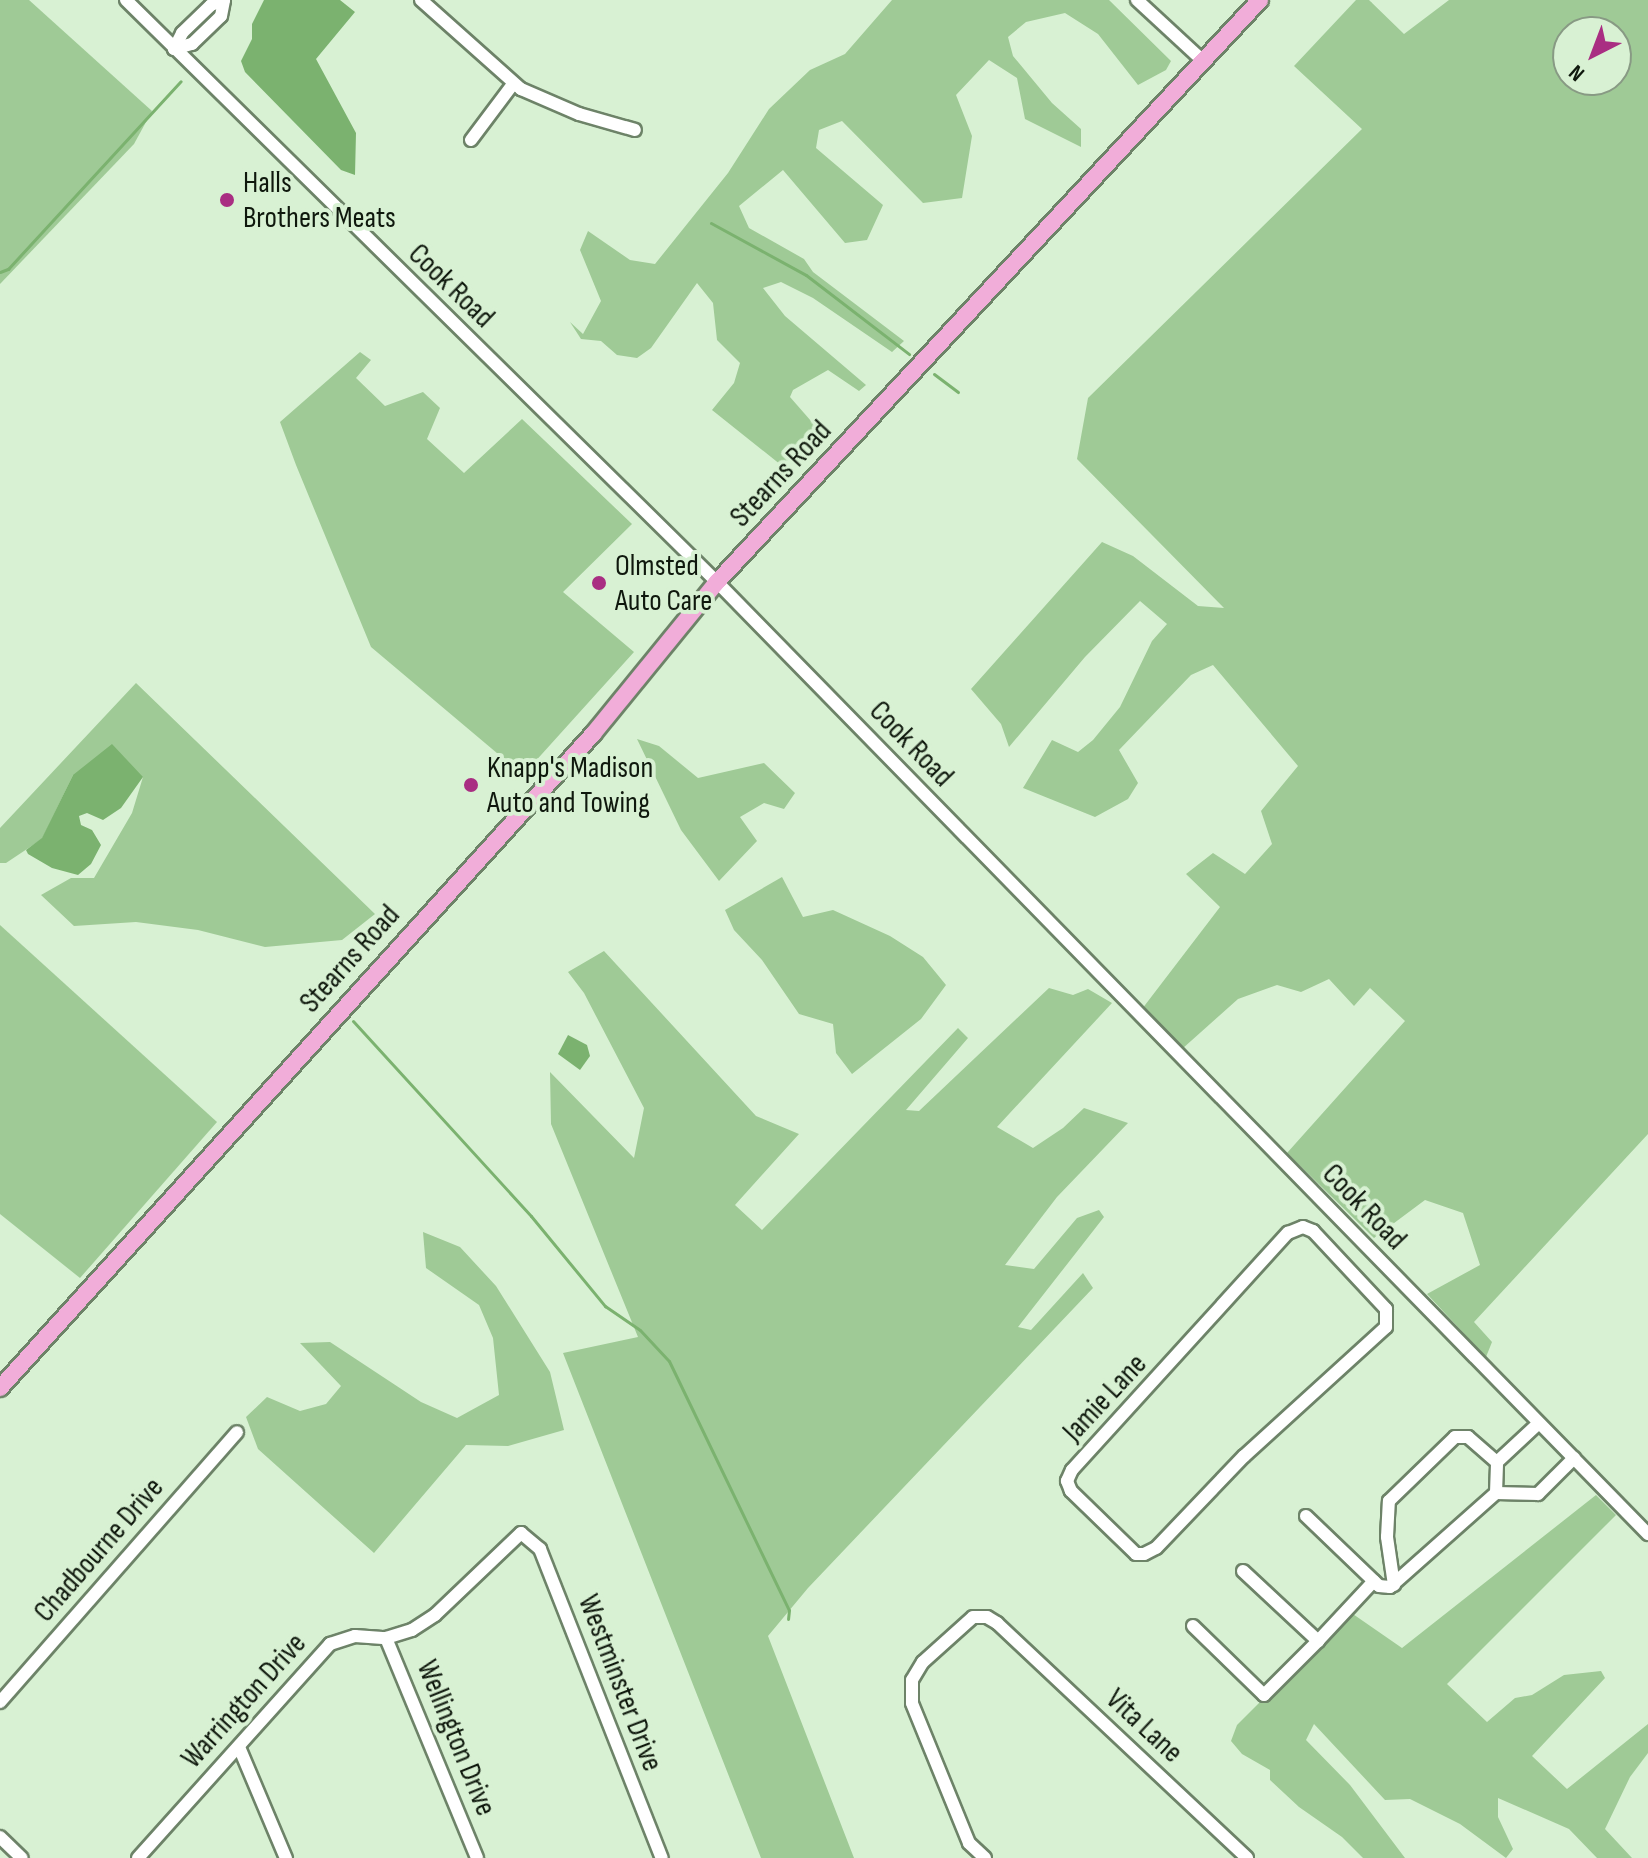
<!DOCTYPE html>
<style>
body{margin:0}
#map{position:relative;width:1648px;height:1858px;overflow:hidden;background:#d8f1d3;font-family:"Sofia Sans Condensed",sans-serif}
div>[style]{position:absolute}
.green>*{inset:0;background:#9fca96}
.water>*{inset:0;background:#7bb26f}
.stream>*{height:3px;margin:-1.5px;padding:0 1.5px;transform-origin:1.5px;border-radius:1.5px;background:#7bb26f}
.roads{filter:drop-shadow(2px 0 #6d8368) drop-shadow(-2px 0 #6d8368) drop-shadow(0 2px #6d8368) drop-shadow(0 -2px #6d8368)}
.minor>*{height:12px;margin:-6px;padding:0 6px;transform-origin:6px;border-radius:6px;background:#fff}
.major>*{height:16px;margin:-8px;padding:0 8px;transform-origin:8px;border-radius:8px;background:#f1add9}
.dots>*{width:22px;height:22px;translate:-50% -50%;box-sizing:border-box;border:4px solid #d8f1d3;border-radius:50%}
span{translate:-50% -50%;white-space:nowrap;text-align:center;line-height:1.15;-webkit-text-stroke:8px #d8f1d3;paint-order:stroke}
.poi-label{font-size:30px;color:#0f180d}
.left{translate:0 -50%;text-align:left}
.street-label{font-size:30px;color:#0f180d}
.north{position:absolute;left:1552px;top:16px;width:80px;height:80px;box-sizing:border-box;background:#d8f1d3;border:2px solid #889a84;border-radius:50%;rotate:222deg;font-size:22px;font-weight:700;line-height:32px;text-align:center;color:#0f180d}
.north::after{content:'';display:block;margin:auto;width:28px;height:36px;background:#a92e82;clip-path:polygon(50% 0,100% 100%,50% 72%,0 100%)}
</style>
<div id="map">
<div class="green">
<div style="clip-path:polygon(0 0,29px 0,152px 111px,134px 144px,0 284px)"></div>
<div style="clip-path:polygon(892px 0,1109px 0,1171px 61px,1166px 70px,1138px 85px,1098px 34px,1065px 13px,1026px 22px,1008px 37px,1013px 56px,1052px 103px,1081px 129px,1081px 147px,1025px 119px,1017px 78px,989px 60px,956px 95px,972px 136px,962px 198px,923px 203px,842px 121px,819px 130px,816px 148px,883px 205px,867px 240px,845px 243px,783px 170px,739px 206px,749px 228px,804px 259px,813px 272px,904px 341px,892px 352px,813px 298px,781px 282px,763px 288px,785px 316px,866px 385px,859px 391px,828px 370px,793px 390px,790px 397px,825px 437px,781px 465px,712px 410px,734px 383px,740px 363px,717px 340px,713px 303px,697px 283px,651px 348px,637px 358px,617px 355px,601px 341px,581px 339px,570px 322px,583px 334px,601px 301px,580px 250px,588px 231px,630px 260px,655px 264px,728px 173px,769px 109px,810px 70px,845px 54px)"></div>
<div style="clip-path:polygon(evenodd,1356px 0,1369px 0,1404px 34px,1449px 0,1648px 0,1648px 1134px,1474px 1322px,1492px 1342px,1486px 1357px,1427px 1294px,1480px 1265px,1463px 1213px,1425px 1200px,1374px 1238px,1287px 1153px,1405px 1021px,1370px 988px,1354px 1006px,1329px 979px,1301px 992px,1277px 985px,1238px 999px,1182px 1049px,1142px 1009px,1220px 907px,1186px 874px,1213px 853px,1245px 874px,1272px 844px,1261px 811px,1298px 766px,1213px 665px,1191px 675px,1119px 750px,1138px 783px,1128px 799px,1095px 817px,1023px 788px,1052px 740px,1078px 752px,1093px 740px,1120px 707px,1152px 641px,1167px 624px,1140px 601px,1085px 657px,1009px 747px,1001px 724px,971px 689px,1102px 542px,1133px 556px,1198px 606px,1224px 608px,1077px 459px,1088px 398px,1362px 129px,1294px 66px,1356px 0,1568px 32px,1616px 32px,1616px 80px,1568px 80px,1568px 32px)"></div>
<div style="clip-path:polygon(360px 352px,371px 360px,356px 378px,385px 406px,423px 392px,440px 408px,427px 439px,464px 473px,522px 419px,632px 524px,563px 592px,634px 652px,523px 775px,371px 647px,296px 465px,280px 422px)"></div>
<div style="clip-path:polygon(136px 683px,375px 914px,342px 940px,265px 947px,198px 930px,136px 922px,74px 926px,41px 895px,71px 878px,94px 878px,132px 813px,143px 777px,73px 775px,42px 839px,6px 863px,0 863px,0 828px)"></div>
<div style="clip-path:polygon(637px 739px,659px 746px,698px 778px,764px 763px,795px 793px,784px 809px,764px 803px,740px 817px,757px 841px,719px 881px,681px 830px)"></div>
<div style="clip-path:polygon(782px 877px,803px 917px,833px 910px,890px 936px,923px 957px,946px 985px,921px 1019px,852px 1074px,836px 1053px,833px 1024px,799px 1014px,762px 960px,734px 930px,725px 910px)"></div>
<div style="clip-path:polygon(0 925px,217px 1122px,80px 1278px,0 1214px)"></div>
<div style="clip-path:polygon(604px 951px,756px 1116px,799px 1134px,735px 1205px,762px 1230px,958px 1028px,968px 1038px,906px 1110px,919px 1111px,1049px 988px,1073px 995px,1088px 989px,1112px 1003px,997px 1127px,1033px 1148px,1063px 1128px,1084px 1108px,1128px 1123px,1057px 1197px,1005px 1265px,1034px 1269px,1077px 1218px,1099px 1210px,1104px 1217px,1018px 1327px,1031px 1330px,1083px 1273px,1093px 1288px,808px 1588px,768px 1636px,854px 1858px,761px 1858px,563px 1353px,638px 1337px,551px 1124px,550px 1072px,634px 1158px,644px 1108px,584px 993px,568px 972px)"></div>
<div style="clip-path:polygon(423px 1232px,460px 1247px,496px 1286px,550px 1372px,564px 1430px,508px 1446px,466px 1445px,374px 1553px,258px 1449px,246px 1417px,267px 1397px,300px 1411px,326px 1404px,341px 1386px,300px 1343px,330px 1342px,421px 1402px,457px 1418px,499px 1395px,493px 1338px,479px 1305px,426px 1268px)"></div>
<div style="clip-path:polygon(1596px 1495px,1616px 1515px,1447px 1684px,1487px 1722px,1515px 1698px,1532px 1695px,1564px 1675px,1601px 1671px,1605px 1678px,1532px 1756px,1567px 1789px,1648px 1724px,1648px 1753px,1630px 1777px,1605px 1829px,1632px 1858px,1597px 1858px,1569px 1829px,1498px 1798px,1498px 1817px,1513px 1849px,1506px 1858px,1460px 1824px,1410px 1799px,1385px 1800px,1314px 1724px,1306px 1740px,1350px 1785px,1405px 1858px,1363px 1858px,1342px 1837px,1299px 1807px,1270px 1780px,1270px 1770px,1242px 1754px,1231px 1741px,1237px 1725px,1350px 1612px,1402px 1648px)"></div>
</div>
<div class="water">
<div style="clip-path:polygon(264px 0,340px 0,355px 12px,316px 59px,356px 133px,355px 175px,341px 170px,245px 72px,241px 61px,252px 39px,252px 24px)"></div>
<div style="clip-path:polygon(112px 744px,143px 777px,121px 808px,103px 820px,87px 813px,79px 816px,81px 825px,92px 830px,101px 845px,91px 864px,78px 875px,52px 868px,28px 854px,26px 850px,42px 838px,73px 775px)"></div>
<div style="clip-path:polygon(568px 1035px,587px 1045px,590px 1056px,580px 1070px,558px 1054px)"></div>
</div>
<div class="stream">
<div style="left:711px;top:223px;width:108px;rotate:28.7deg"></div>
<div style="left:806px;top:275px;width:130px;rotate:37.5deg"></div>
<div style="left:0;top:272px;width:9px;rotate:-21deg"></div>
<div style="left:8px;top:269px;width:255px;rotate:-47.4deg"></div>
<div style="left:934px;top:374px;width:30px;rotate:37deg"></div>
<div style="left:353px;top:1021px;width:264px;rotate:47.6deg"></div>
<div style="left:531px;top:1216px;width:117px;rotate:50.6deg"></div>
<div style="left:605px;top:1306px;width:42px;rotate:34.4deg"></div>
<div style="left:640px;top:1330px;width:42px;rotate:46.9deg"></div>
<div style="left:669px;top:1361px;width:276px;rotate:64.3deg"></div>
<div style="left:789px;top:1610px;width:9px;rotate:96deg"></div>
</div>
<div class="roads">
<div class="minor">
<div style="left:126px;top:0;width:829px;rotate:44.56deg"></div>
<div style="left:717px;top:582px;width:1332px;rotate:45.64deg"></div>
<div style="left:421px;top:0;width:134px;rotate:41.7deg"></div>
<div style="left:521px;top:89px;width:63px;rotate:23.3deg"></div>
<div style="left:579px;top:114px;width:58px;rotate:15.9deg"></div>
<div style="left:1137px;top:0;width:90px;rotate:42.7deg"></div>
<div style="left:174px;top:49px;width:19px;rotate:-16deg"></div>
<div style="left:192px;top:44px;width:40px;rotate:-44deg"></div>
<div style="left:221px;top:16px;width:16px;rotate:-79deg"></div>
<div style="left:174px;top:49px;width:18px;rotate:-63deg"></div>
<div style="left:182px;top:33px;width:40px;rotate:-44deg"></div>
<div style="left:211px;top:5px;width:14px;rotate:-21deg"></div>
<div style="left:471px;top:140px;width:70px;rotate:-53.1deg"></div>
<div style="left:1303px;top:1227px;width:11px;rotate:22deg"></div>
<div style="left:1313px;top:1231px;width:107px;rotate:46.9deg"></div>
<div style="left:1386px;top:1309px;width:18px;rotate:90deg"></div>
<div style="left:1386px;top:1327px;width:192px;rotate:137.7deg"></div>
<div style="left:1244px;top:1456px;width:127px;rotate:133.7deg"></div>
<div style="left:1156px;top:1548px;width:13px;rotate:153deg"></div>
<div style="left:1144px;top:1554px;width:8px;rotate:180deg"></div>
<div style="left:1136px;top:1554px;width:91px;rotate:-135.9deg"></div>
<div style="left:1071px;top:1491px;width:11px;rotate:-112deg"></div>
<div style="left:1067px;top:1481px;width:12px;rotate:-66deg"></div>
<div style="left:1072px;top:1470px;width:321px;rotate:-47.7deg"></div>
<div style="left:1288px;top:1233px;width:16px;rotate:-22deg"></div>
<div style="left:1496px;top:1493px;width:31px;rotate:-88deg"></div>
<div style="left:1306px;top:1516px;width:101px;rotate:43.8deg"></div>
<div style="left:1379px;top:1586px;width:11px;rotate:5deg"></div>
<div style="left:1390px;top:1587px;width:142px;rotate:-41.6deg"></div>
<div style="left:1496px;top:1493px;width:42px;rotate:1.4deg"></div>
<div style="left:1538px;top:1494px;width:51px;rotate:-45deg"></div>
<div style="left:1243px;top:1571px;width:103px;rotate:43deg"></div>
<div style="left:1318px;top:1641px;width:82px;rotate:-47deg"></div>
<div style="left:1394px;top:1585px;width:49px;rotate:-98.3deg"></div>
<div style="left:1387px;top:1537px;width:36px;rotate:-87deg"></div>
<div style="left:1389px;top:1501px;width:92px;rotate:-44.1deg"></div>
<div style="left:1455px;top:1437px;width:13px"></div>
<div style="left:1468px;top:1437px;width:38px;rotate:41deg"></div>
<div style="left:1497px;top:1462px;width:57px;rotate:-42.9deg"></div>
<div style="left:1193px;top:1626px;width:99px;rotate:44.2deg"></div>
<div style="left:1264px;top:1695px;width:76px;rotate:-45deg"></div>
<div style="left:386px;top:1638px;width:238px;rotate:67.5deg"></div>
<div style="left:0;top:1702px;width:359px;rotate:-48.7deg"></div>
<div style="left:239px;top:1747px;width:121px;rotate:67.1deg"></div>
<div style="left:0;top:1837px;width:30px;rotate:44deg"></div>
<div style="left:138px;top:1858px;width:288px;rotate:-48.1deg"></div>
<div style="left:330px;top:1644px;width:26px;rotate:-18deg"></div>
<div style="left:355px;top:1636px;width:31px;rotate:4deg"></div>
<div style="left:386px;top:1638px;width:27px;rotate:-17deg"></div>
<div style="left:412px;top:1630px;width:27px;rotate:-33deg"></div>
<div style="left:435px;top:1615px;width:119px;rotate:-43.6deg"></div>
<div style="left:521px;top:1533px;width:25px;rotate:40deg"></div>
<div style="left:540px;top:1549px;width:332px;rotate:68.5deg"></div>
<div style="left:985px;top:1858px;width:22px;rotate:-137deg"></div>
<div style="left:969px;top:1843px;width:151px;rotate:-112.2deg"></div>
<div style="left:912px;top:1703px;width:23px;rotate:-90deg"></div>
<div style="left:912px;top:1680px;width:21px;rotate:-59deg"></div>
<div style="left:923px;top:1662px;width:67px;rotate:-42deg"></div>
<div style="left:973px;top:1617px;width:14px"></div>
<div style="left:987px;top:1617px;width:12px;rotate:31deg"></div>
<div style="left:997px;top:1623px;width:343px;rotate:43.2deg"></div>
</div>
<div class="major">
<div style="left:0;top:1388px;width:883px;rotate:-47.8deg"></div>
<div style="left:593px;top:734px;width:196px;rotate:-50.8deg"></div>
<div style="left:717px;top:582px;width:796px;rotate:-46.99deg"></div>
</div>
</div>
<div class="dots">
<div style="left:227px;top:200px;background:#a92e82"></div>
<div style="left:599px;top:583px;background:#a92e82"></div>
<div style="left:471px;top:785px;background:#a92e82"></div>
</div>
<div class="poi-label">
<span class="left" style="left:243px;top:200px">Halls<br>Brothers Meats</span>
<span class="left" style="left:615px;top:583px">Olmsted<br>Auto Care</span>
<span class="left" style="left:487px;top:785px">Knapp's Madison<br>Auto and Towing</span>
</div>
<div class="street-label">
<span style="left:451px;top:286px;rotate:44deg">Cook Road</span>
<span style="left:781px;top:474px;rotate:-47deg">Stearns Road</span>
<span style="left:911px;top:744px;rotate:46deg">Cook Road</span>
<span style="left:350px;top:959px;rotate:-48deg">Stearns Road</span>
<span style="left:1364px;top:1207px;rotate:46deg">Cook Road</span>
<span style="left:1105px;top:1398px;rotate:-47deg">Jamie Lane</span>
<span style="left:99px;top:1550px;rotate:-49deg">Chadbourne Drive</span>
<span style="left:620px;top:1683px;rotate:69deg">Westminster Drive</span>
<span style="left:244px;top:1701px;rotate:-48deg">Warrington Drive</span>
<span style="left:1144px;top:1726px;rotate:43deg">Vita Lane</span>
<span style="left:456px;top:1738px;rotate:68deg">Wellington Drive</span>
</div>
<div class="north">N</div>
</div>
